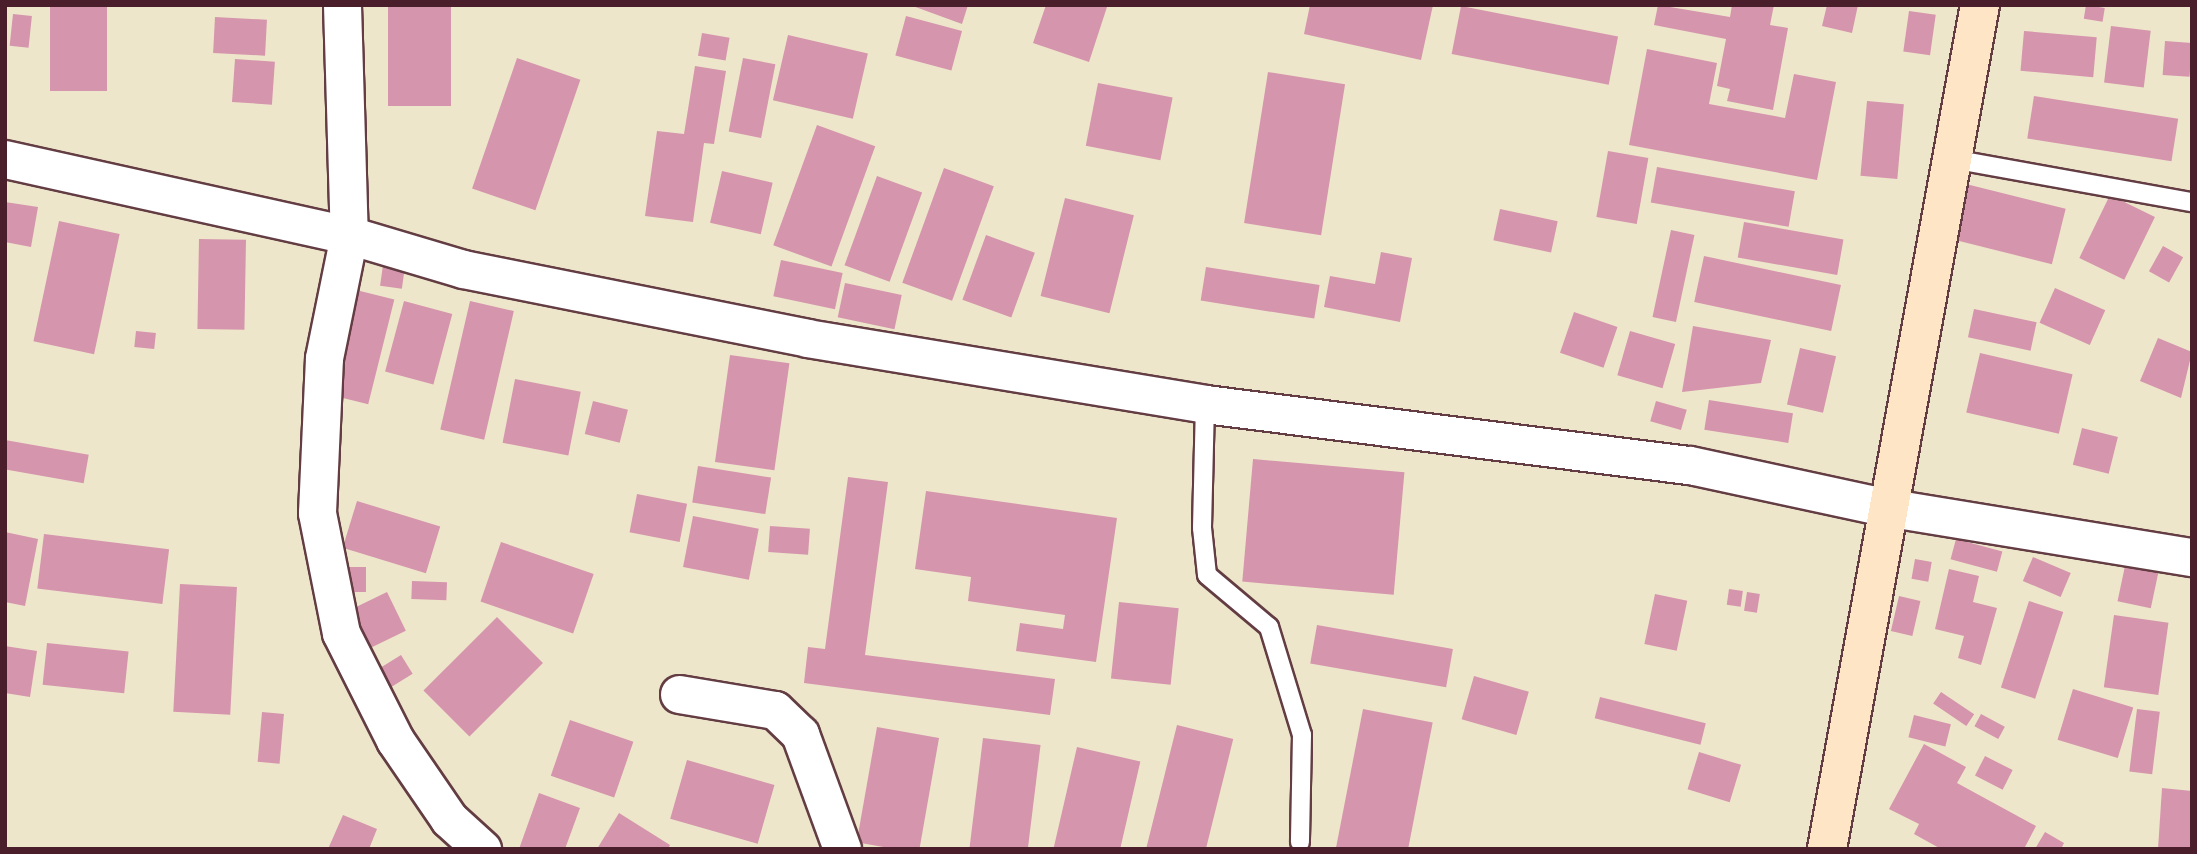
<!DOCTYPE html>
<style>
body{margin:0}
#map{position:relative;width:2197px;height:854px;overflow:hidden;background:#eee6ca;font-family:"IM FELL French Canon",serif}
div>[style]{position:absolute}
.building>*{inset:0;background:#d595ad;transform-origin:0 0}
.roads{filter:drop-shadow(2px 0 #633d43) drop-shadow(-2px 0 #633d43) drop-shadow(0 2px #633d43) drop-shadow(0 -2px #633d43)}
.lane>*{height:18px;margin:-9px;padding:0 9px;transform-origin:9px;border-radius:9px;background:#fff}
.street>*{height:37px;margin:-18.5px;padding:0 18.5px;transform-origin:18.5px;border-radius:18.5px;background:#fff}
.secondary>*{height:38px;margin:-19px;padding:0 19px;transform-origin:19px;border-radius:19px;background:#fde5c5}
span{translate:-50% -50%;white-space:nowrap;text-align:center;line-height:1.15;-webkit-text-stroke:5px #fdfcf7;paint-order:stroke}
.frame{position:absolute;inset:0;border:7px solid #4a1f2b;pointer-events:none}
</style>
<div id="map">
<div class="building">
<div style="left:50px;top:5px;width:57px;height:86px"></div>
<div style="left:388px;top:5px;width:63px;height:101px"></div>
<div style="clip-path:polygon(910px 5px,968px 5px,962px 24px)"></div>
<div style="clip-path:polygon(1046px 5px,1107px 7px,1089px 62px,1033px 43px)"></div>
<div style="clip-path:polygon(1310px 5px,1433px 5px,1421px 60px,1304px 34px)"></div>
<div style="clip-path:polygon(1658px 5px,1730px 17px,1732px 5px,1774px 5px,1770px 25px,1788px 28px,1773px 110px,1727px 101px,1730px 89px,1717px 86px,1726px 39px,1654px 25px)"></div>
<div style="clip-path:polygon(1827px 5px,1858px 5px,1852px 33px,1822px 26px)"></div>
<div style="left:2086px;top:5px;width:19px;height:14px;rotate:9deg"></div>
<div style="left:1461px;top:6px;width:160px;height:49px;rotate:11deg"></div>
<div style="left:1909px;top:11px;width:27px;height:41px;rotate:8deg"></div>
<div style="left:13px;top:14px;width:19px;height:32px;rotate:6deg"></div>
<div style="left:906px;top:16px;width:58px;height:41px;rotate:15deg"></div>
<div style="left:215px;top:17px;width:52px;height:36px;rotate:3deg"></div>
<div style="left:2111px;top:26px;width:40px;height:57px;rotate:7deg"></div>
<div style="left:2024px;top:31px;width:73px;height:40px;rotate:5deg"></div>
<div style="left:702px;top:33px;width:28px;height:23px;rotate:10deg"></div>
<div style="left:788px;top:35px;width:82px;height:67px;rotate:13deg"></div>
<div style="left:2165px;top:41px;width:27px;height:34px;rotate:4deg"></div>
<div style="clip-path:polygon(1647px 49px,1717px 63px,1709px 104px,1785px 118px,1794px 74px,1836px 82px,1817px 180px,1629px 145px)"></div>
<div style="left:517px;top:58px;width:67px;height:138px;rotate:19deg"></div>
<div style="left:743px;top:58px;width:33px;height:75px;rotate:11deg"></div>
<div style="left:235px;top:59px;width:40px;height:43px;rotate:4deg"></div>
<div style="clip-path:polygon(695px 66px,726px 71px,714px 144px,704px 143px,693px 222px,645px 216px,657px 131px,684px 134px)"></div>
<div style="left:1268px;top:72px;width:78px;height:153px;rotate:9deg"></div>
<div style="left:1098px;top:83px;width:76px;height:64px;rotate:11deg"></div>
<div style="left:2034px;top:96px;width:146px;height:43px;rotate:9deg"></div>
<div style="left:1867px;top:101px;width:37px;height:75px;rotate:5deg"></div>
<div style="left:817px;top:125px;width:62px;height:128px;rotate:20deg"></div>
<div style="left:1608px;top:151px;width:41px;height:67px;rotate:10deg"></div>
<div style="left:1657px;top:167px;width:140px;height:36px;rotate:10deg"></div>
<div style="left:944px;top:168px;width:53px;height:122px;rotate:20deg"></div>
<div style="left:722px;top:171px;width:52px;height:53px;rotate:13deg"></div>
<div style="left:877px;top:176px;width:48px;height:95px;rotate:20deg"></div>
<div style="left:1958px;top:182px;width:111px;height:57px;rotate:14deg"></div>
<div style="left:2110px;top:195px;width:50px;height:70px;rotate:26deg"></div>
<div style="left:1065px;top:198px;width:71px;height:101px;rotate:14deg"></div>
<div style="clip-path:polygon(5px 202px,38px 207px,31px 247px,5px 242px)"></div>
<div style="left:1500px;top:209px;width:59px;height:32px;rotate:12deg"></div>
<div style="left:59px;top:221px;width:62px;height:123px;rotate:12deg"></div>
<div style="left:1744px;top:222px;width:101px;height:36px;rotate:10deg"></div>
<div style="left:1671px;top:230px;width:24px;height:89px;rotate:12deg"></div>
<div style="left:986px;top:235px;width:52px;height:69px;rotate:20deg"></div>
<div style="left:199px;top:239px;width:47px;height:90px;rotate:1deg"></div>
<div style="left:2163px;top:246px;width:23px;height:29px;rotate:29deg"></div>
<div style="clip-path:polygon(1381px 252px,1412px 258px,1400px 322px,1324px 307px,1330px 276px,1375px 284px)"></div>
<div style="left:1704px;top:256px;width:140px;height:47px;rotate:12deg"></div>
<div style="left:781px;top:260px;width:63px;height:37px;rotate:12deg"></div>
<div style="left:383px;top:265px;width:22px;height:21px;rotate:8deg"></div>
<div style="left:1206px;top:267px;width:115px;height:34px;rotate:9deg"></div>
<div style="left:845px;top:283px;width:58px;height:35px;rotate:12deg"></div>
<div style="left:340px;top:286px;width:56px;height:108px;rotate:14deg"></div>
<div style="left:2055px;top:288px;width:55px;height:38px;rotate:24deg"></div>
<div style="left:404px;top:301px;width:50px;height:73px;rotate:15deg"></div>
<div style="left:470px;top:301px;width:45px;height:132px;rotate:13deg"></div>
<div style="left:1974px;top:309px;width:64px;height:29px;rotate:12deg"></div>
<div style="left:1574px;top:312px;width:46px;height:43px;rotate:19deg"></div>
<div style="clip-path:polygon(1693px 326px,1771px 340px,1761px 383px,1682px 392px)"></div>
<div style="left:136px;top:331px;width:20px;height:16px;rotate:6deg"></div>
<div style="left:1630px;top:331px;width:47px;height:46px;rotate:16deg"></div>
<div style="clip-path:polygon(2158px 338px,2192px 352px,2181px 398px,2140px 381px)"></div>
<div style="left:1800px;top:348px;width:37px;height:58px;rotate:13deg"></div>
<div style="left:1980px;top:353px;width:95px;height:61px;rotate:13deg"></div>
<div style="left:730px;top:355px;width:60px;height:108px;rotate:8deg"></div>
<div style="left:515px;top:379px;width:67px;height:65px;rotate:11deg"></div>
<div style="left:1709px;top:400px;width:85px;height:30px;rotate:9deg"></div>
<div style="left:593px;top:401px;width:36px;height:34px;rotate:14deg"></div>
<div style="left:1656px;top:401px;width:32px;height:21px;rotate:16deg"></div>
<div style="left:2082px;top:428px;width:37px;height:38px;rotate:14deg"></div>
<div style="left:5px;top:440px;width:85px;height:29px;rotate:10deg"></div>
<div style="left:1253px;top:459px;width:152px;height:123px;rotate:5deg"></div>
<div style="left:698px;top:466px;width:74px;height:37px;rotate:9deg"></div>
<div style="clip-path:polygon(848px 477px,888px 482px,865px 655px,1055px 679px,1050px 715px,804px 683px,808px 647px,825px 649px)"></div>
<div style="clip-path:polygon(926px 491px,1117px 518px,1096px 662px,1016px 651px,1020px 623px,1063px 629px,1065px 615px,968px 601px,971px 577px,915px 569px)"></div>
<div style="left:637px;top:494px;width:51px;height:39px;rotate:11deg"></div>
<div style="left:357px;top:501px;width:87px;height:49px;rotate:17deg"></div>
<div style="left:693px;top:516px;width:67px;height:52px;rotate:11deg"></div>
<div style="left:770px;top:526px;width:40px;height:26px;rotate:4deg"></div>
<div style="clip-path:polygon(5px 532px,38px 539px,25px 606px,5px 602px)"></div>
<div style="left:44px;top:534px;width:126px;height:55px;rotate:7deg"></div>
<div style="left:1956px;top:539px;width:48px;height:21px;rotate:15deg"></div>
<div style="left:501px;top:542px;width:98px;height:63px;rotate:19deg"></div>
<div style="left:2033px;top:557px;width:41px;height:26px;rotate:23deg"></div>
<div style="left:1915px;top:559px;width:17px;height:20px;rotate:10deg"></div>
<div style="left:2125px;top:566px;width:34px;height:36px;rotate:12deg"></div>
<div style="left:328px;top:567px;width:38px;height:25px"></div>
<div style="clip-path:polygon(1949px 569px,1979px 576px,1973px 602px,1997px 608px,1981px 665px,1958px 658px,1964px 636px,1935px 629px)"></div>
<div style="left:412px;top:581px;width:35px;height:18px;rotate:2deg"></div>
<div style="left:180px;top:584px;width:57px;height:128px;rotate:3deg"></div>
<div style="left:1729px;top:589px;width:14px;height:16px;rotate:8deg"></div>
<div style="left:387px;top:592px;width:43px;height:39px;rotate:64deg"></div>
<div style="left:1747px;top:592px;width:13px;height:19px;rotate:9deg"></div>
<div style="left:1655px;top:594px;width:33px;height:51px;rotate:12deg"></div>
<div style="left:1899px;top:596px;width:22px;height:36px;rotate:13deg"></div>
<div style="left:2029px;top:601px;width:36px;height:91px;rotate:18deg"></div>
<div style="left:1119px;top:602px;width:60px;height:77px;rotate:6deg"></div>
<div style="left:2114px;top:615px;width:55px;height:73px;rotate:8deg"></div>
<div style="left:497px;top:617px;width:65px;height:104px;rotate:45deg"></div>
<div style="left:1317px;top:625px;width:138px;height:39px;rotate:10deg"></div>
<div style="left:47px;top:643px;width:82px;height:42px;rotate:6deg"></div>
<div style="clip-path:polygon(5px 646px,37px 651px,30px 697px,5px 693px)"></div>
<div style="left:401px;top:655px;width:22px;height:29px;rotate:58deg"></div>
<div style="left:1474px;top:676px;width:57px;height:45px;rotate:16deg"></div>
<div style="left:2073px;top:689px;width:63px;height:53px;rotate:17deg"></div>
<div style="left:1941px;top:692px;width:40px;height:14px;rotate:34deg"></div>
<div style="left:1600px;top:697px;width:109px;height:22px;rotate:14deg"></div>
<div style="left:1363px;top:709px;width:71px;height:143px;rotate:11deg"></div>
<div style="left:2137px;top:709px;width:23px;height:63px;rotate:7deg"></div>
<div style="left:262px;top:712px;width:22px;height:50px;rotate:5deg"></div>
<div style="left:1981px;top:714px;width:27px;height:14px;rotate:28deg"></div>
<div style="left:1914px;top:715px;width:38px;height:23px;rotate:14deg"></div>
<div style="left:570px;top:720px;width:67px;height:59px;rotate:19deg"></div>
<div style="left:1177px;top:725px;width:58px;height:128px;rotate:14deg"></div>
<div style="left:877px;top:727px;width:63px;height:117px;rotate:10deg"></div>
<div style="left:983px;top:738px;width:58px;height:112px;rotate:7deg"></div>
<div style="clip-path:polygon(1924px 744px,1966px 767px,1957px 783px,2036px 826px,2024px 849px,1941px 849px,1914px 834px,1919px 824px,1889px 809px)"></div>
<div style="left:1077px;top:747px;width:65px;height:104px;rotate:13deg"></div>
<div style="left:1699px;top:752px;width:44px;height:39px;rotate:17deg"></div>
<div style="left:1985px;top:756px;width:31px;height:22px;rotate:27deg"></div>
<div style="left:687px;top:760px;width:91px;height:61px;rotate:16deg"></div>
<div style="clip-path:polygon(2162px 788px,2192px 791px,2192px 849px,2158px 849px)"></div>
<div style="clip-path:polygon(539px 793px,580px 808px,565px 849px,519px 849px)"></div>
<div style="clip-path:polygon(619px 813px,670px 845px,668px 849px,597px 849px)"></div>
<div style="clip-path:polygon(343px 815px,377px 829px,369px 849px,328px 849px)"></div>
<div style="clip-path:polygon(2045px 832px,2064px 843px,2061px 849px,2035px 849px)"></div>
</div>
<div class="roads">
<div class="lane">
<div style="left:1952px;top:159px;width:244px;rotate:10.2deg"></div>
<div style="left:1205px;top:404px;width:124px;rotate:91.4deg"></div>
<div style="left:1202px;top:528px;width:47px;rotate:83.9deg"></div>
<div style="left:1207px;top:575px;width:81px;rotate:40deg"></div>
<div style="left:1269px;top:627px;width:113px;rotate:73deg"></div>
<div style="left:1302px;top:735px;width:107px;rotate:91.1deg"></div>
</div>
<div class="street">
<div style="left:342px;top:5px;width:230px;rotate:88.3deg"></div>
<div style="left:349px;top:235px;width:126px;rotate:101.5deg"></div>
<div style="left:324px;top:358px;width:155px;rotate:92.6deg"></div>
<div style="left:317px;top:513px;width:122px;rotate:78.7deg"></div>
<div style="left:341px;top:633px;width:120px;rotate:63.2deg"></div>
<div style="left:395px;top:740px;width:96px;rotate:55.6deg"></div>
<div style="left:449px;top:819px;width:45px;rotate:42.3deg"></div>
<div style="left:5px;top:159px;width:352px;rotate:12.5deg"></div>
<div style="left:349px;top:235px;width:119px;rotate:16.6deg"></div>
<div style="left:463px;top:269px;width:351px;rotate:11.3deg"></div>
<div style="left:807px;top:338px;width:403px;rotate:9.4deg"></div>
<div style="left:1205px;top:404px;width:489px;rotate:7.2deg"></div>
<div style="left:1690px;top:465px;width:199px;rotate:12.2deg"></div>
<div style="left:1885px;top:507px;width:311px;rotate:9.3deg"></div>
<div style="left:679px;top:694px;width:97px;rotate:9.5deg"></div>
<div style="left:775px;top:710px;width:35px;rotate:44deg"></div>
<div style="left:800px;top:734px;width:122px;rotate:69.9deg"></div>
</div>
<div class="secondary">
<div style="left:1827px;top:849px;width:858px;rotate:-79.73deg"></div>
</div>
</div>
<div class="frame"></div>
</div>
